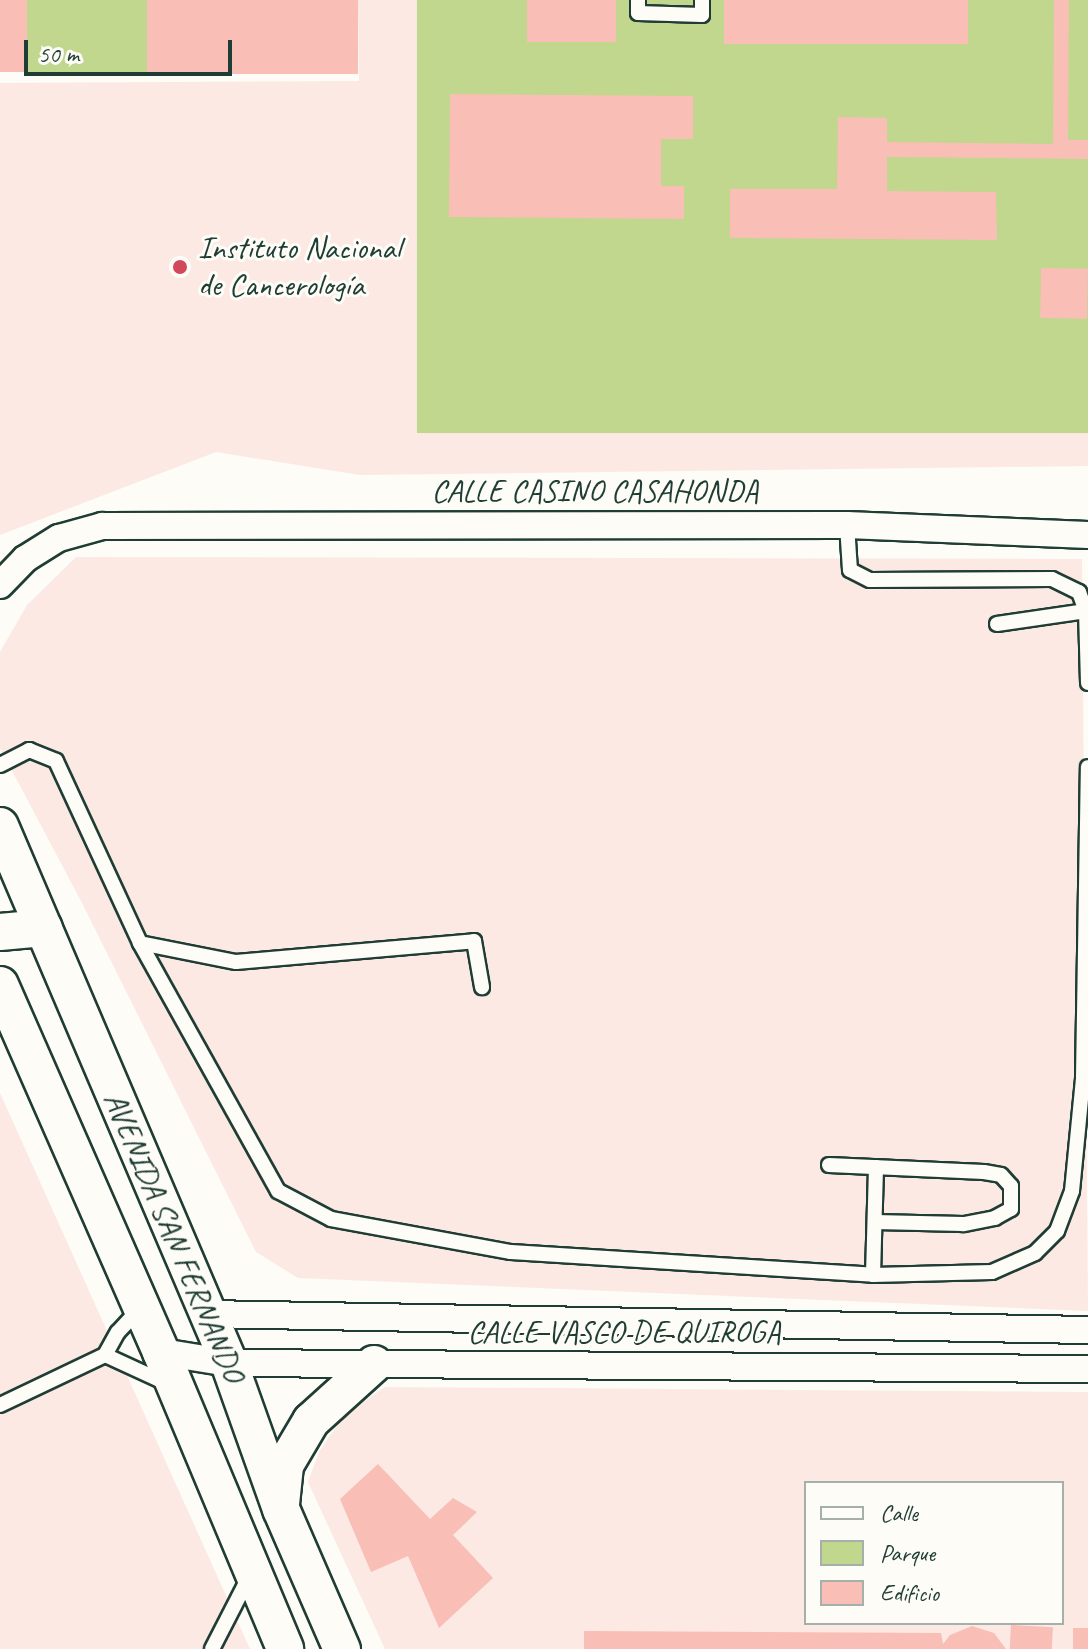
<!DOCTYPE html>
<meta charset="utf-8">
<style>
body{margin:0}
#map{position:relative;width:1088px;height:1649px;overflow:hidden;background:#fdfcf7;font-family:Caveat,sans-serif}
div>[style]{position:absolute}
.built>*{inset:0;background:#fce9e3}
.green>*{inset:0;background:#c0d78d;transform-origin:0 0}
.building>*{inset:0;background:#f9beb5;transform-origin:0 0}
.roads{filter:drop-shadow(2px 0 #1f3d34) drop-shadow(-2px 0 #1f3d34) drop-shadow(0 2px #1f3d34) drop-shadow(0 -2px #1f3d34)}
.lane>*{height:14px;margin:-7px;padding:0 7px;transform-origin:7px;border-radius:7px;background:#fdfcf7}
.street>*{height:26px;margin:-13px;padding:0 13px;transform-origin:13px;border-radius:13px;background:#fdfcf7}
.secondary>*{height:36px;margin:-18px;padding:0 18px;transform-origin:18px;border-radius:18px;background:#fdfcf7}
.dots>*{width:22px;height:22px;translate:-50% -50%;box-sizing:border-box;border:4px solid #fdfcf7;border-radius:50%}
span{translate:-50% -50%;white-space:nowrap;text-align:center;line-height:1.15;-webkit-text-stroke:6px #fdfcf7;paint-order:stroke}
.poi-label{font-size:32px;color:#1f3d34}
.left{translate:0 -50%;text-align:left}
.street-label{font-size:32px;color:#1f3d34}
.legend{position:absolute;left:804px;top:1481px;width:260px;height:144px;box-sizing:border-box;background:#fdfcf7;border:2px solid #a4b0a9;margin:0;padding:10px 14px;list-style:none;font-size:24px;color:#1f3d34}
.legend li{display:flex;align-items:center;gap:16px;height:40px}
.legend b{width:40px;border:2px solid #a4b0a9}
.scale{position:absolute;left:24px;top:40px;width:208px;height:36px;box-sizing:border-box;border:4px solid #1f3d34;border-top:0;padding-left:10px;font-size:24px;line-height:28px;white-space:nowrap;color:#1f3d34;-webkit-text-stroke:6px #fdfcf7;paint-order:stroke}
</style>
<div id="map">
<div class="built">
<div style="clip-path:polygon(358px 0,1088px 0,1088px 466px,360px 475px,216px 452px,0 535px,0 83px,359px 81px)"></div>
<div style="clip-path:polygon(76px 557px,1082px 559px,1088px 1311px,298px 1278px,256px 1252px,81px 901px,0 748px,0 652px,27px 605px)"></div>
<div style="clip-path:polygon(0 1093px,250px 1649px,0 1649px)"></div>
<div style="clip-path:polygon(evenodd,385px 1387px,1088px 1392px,1088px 1649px,385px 1649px,308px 1482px,319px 1452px,344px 1415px,385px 1387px,806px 1483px,1062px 1483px,1062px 1623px,806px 1623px,806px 1483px)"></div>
</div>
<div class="green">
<div style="left:27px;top:0;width:120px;height:73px"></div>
<div style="left:417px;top:0;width:671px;height:433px"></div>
</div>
<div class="building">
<div style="left:0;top:0;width:27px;height:72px"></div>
<div style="left:147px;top:0;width:211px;height:74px"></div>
<div style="left:527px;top:0;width:89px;height:42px"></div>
<div style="left:724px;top:0;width:244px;height:44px"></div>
<div style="clip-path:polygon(1054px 0,1069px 0,1068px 140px,1088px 140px,1088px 159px,887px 157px,887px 191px,996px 192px,997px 240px,730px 238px,730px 189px,837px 189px,838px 117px,887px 118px,887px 142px,1053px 144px)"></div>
<div style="clip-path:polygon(450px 94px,693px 96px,693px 139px,661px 139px,661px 186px,684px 186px,684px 219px,449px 217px)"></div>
<div style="left:1041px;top:268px;width:47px;height:50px;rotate:1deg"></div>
<div style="clip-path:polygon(378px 1464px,430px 1519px,453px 1498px,477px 1512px,453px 1535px,493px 1578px,439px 1628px,408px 1556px,371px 1572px,340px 1499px)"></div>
<div style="left:1011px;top:1625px;width:42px;height:24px;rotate:3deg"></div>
<div style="clip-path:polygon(972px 1626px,994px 1633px,1006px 1649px,584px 1649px,584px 1631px,941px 1633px,943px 1644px,950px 1635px)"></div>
<div style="left:1073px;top:1628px;width:15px;height:21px"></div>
</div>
<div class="roads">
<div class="lane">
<div style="left:638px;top:0;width:13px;rotate:90deg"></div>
<div style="left:638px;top:13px;width:64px;rotate:1.8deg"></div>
<div style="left:702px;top:15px;width:15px;rotate:-90deg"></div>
<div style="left:847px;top:525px;width:45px;rotate:86.2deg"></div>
<div style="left:850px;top:570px;width:22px;rotate:27deg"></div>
<div style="left:870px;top:580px;width:182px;rotate:-0.3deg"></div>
<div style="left:1052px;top:579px;width:30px;rotate:26deg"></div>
<div style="left:1079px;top:592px;width:20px;rotate:70deg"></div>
<div style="left:1086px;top:611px;width:72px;rotate:88.4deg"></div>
<div style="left:997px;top:624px;width:90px;rotate:-8.3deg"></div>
<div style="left:0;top:765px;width:33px;rotate:-27deg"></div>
<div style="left:29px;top:750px;width:29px;rotate:22deg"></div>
<div style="left:56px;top:761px;width:200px;rotate:65.2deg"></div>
<div style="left:140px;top:943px;width:98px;rotate:11.2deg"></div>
<div style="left:236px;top:962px;width:239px;rotate:-5deg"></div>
<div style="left:474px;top:941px;width:47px;rotate:80.1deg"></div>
<div style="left:140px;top:943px;width:284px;rotate:60.9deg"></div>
<div style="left:278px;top:1191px;width:60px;rotate:27.8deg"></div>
<div style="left:331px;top:1219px;width:183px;rotate:10.4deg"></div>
<div style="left:511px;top:1252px;width:363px;rotate:3.6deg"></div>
<div style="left:873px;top:1275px;width:119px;rotate:-1.4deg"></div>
<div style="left:992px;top:1272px;width:47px;rotate:-23.8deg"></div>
<div style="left:1035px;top:1253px;width:31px;rotate:-45deg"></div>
<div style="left:1057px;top:1231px;width:43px;rotate:-69.4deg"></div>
<div style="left:1072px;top:1191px;width:114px;rotate:-84.4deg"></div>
<div style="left:1083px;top:1078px;width:311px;rotate:-89.1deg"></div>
<div style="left:829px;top:1165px;width:155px;rotate:2.6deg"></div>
<div style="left:984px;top:1172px;width:17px;rotate:10deg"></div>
<div style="left:1001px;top:1175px;width:15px;rotate:48deg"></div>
<div style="left:1011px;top:1186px;width:23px;rotate:90deg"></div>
<div style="left:1011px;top:1209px;width:18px;rotate:151deg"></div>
<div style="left:995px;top:1218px;width:33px;rotate:169deg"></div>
<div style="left:963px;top:1224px;width:88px;rotate:-178.7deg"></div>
<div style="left:873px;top:1275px;width:108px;rotate:-88.4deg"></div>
<div style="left:105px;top:1355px;width:67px;rotate:24.7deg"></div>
<div style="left:0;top:1405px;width:116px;rotate:-25.5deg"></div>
<div style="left:105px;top:1355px;width:26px;rotate:-61deg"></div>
<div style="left:118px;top:1332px;width:34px;rotate:-47deg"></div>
<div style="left:212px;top:1649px;width:83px;rotate:-62.8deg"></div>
</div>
<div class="street">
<div style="left:0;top:585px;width:36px;rotate:-46deg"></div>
<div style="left:25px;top:559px;width:40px;rotate:-32deg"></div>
<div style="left:59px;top:538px;width:45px;rotate:-15.6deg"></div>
<div style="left:102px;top:526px;width:745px;rotate:-0.08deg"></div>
<div style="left:847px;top:525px;width:241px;rotate:2.4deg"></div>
<div style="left:206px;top:1314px;width:882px;rotate:1.04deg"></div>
<div style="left:161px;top:1352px;width:69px;rotate:9.2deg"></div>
<div style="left:229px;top:1363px;width:859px;rotate:0.4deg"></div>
</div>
<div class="secondary">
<div style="left:0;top:826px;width:584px;rotate:66.9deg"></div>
<div style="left:229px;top:1363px;width:155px;rotate:70.4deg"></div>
<div style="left:281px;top:1509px;width:153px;rotate:66.5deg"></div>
<div style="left:0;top:932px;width:44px;rotate:-5.2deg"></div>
<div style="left:0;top:985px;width:401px;rotate:66.3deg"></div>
<div style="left:161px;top:1352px;width:322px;rotate:67.3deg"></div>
<div style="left:281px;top:1504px;width:39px;rotate:-84deg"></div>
<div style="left:285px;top:1465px;width:51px;rotate:-59.4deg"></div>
<div style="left:311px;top:1421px;width:85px;rotate:-42.1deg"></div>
</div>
</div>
<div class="dots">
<div style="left:180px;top:267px;background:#d1495b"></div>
</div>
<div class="poi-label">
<span class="left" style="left:198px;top:267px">Instituto Nacional<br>de Cancerología</span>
</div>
<div class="street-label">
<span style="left:595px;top:491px">CALLE CASINO CASAHONDA</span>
<span style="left:174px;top:1237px;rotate:67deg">AVENIDA SAN FERNANDO</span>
<span style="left:624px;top:1332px">CALLE VASCO DE QUIROGA</span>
</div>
<ul class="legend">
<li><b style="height:10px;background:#fdfcf7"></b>Calle</li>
<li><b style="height:22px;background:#c0d78d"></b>Parque</li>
<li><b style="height:22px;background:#f9beb5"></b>Edificio</li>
</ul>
<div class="scale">50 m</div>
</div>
